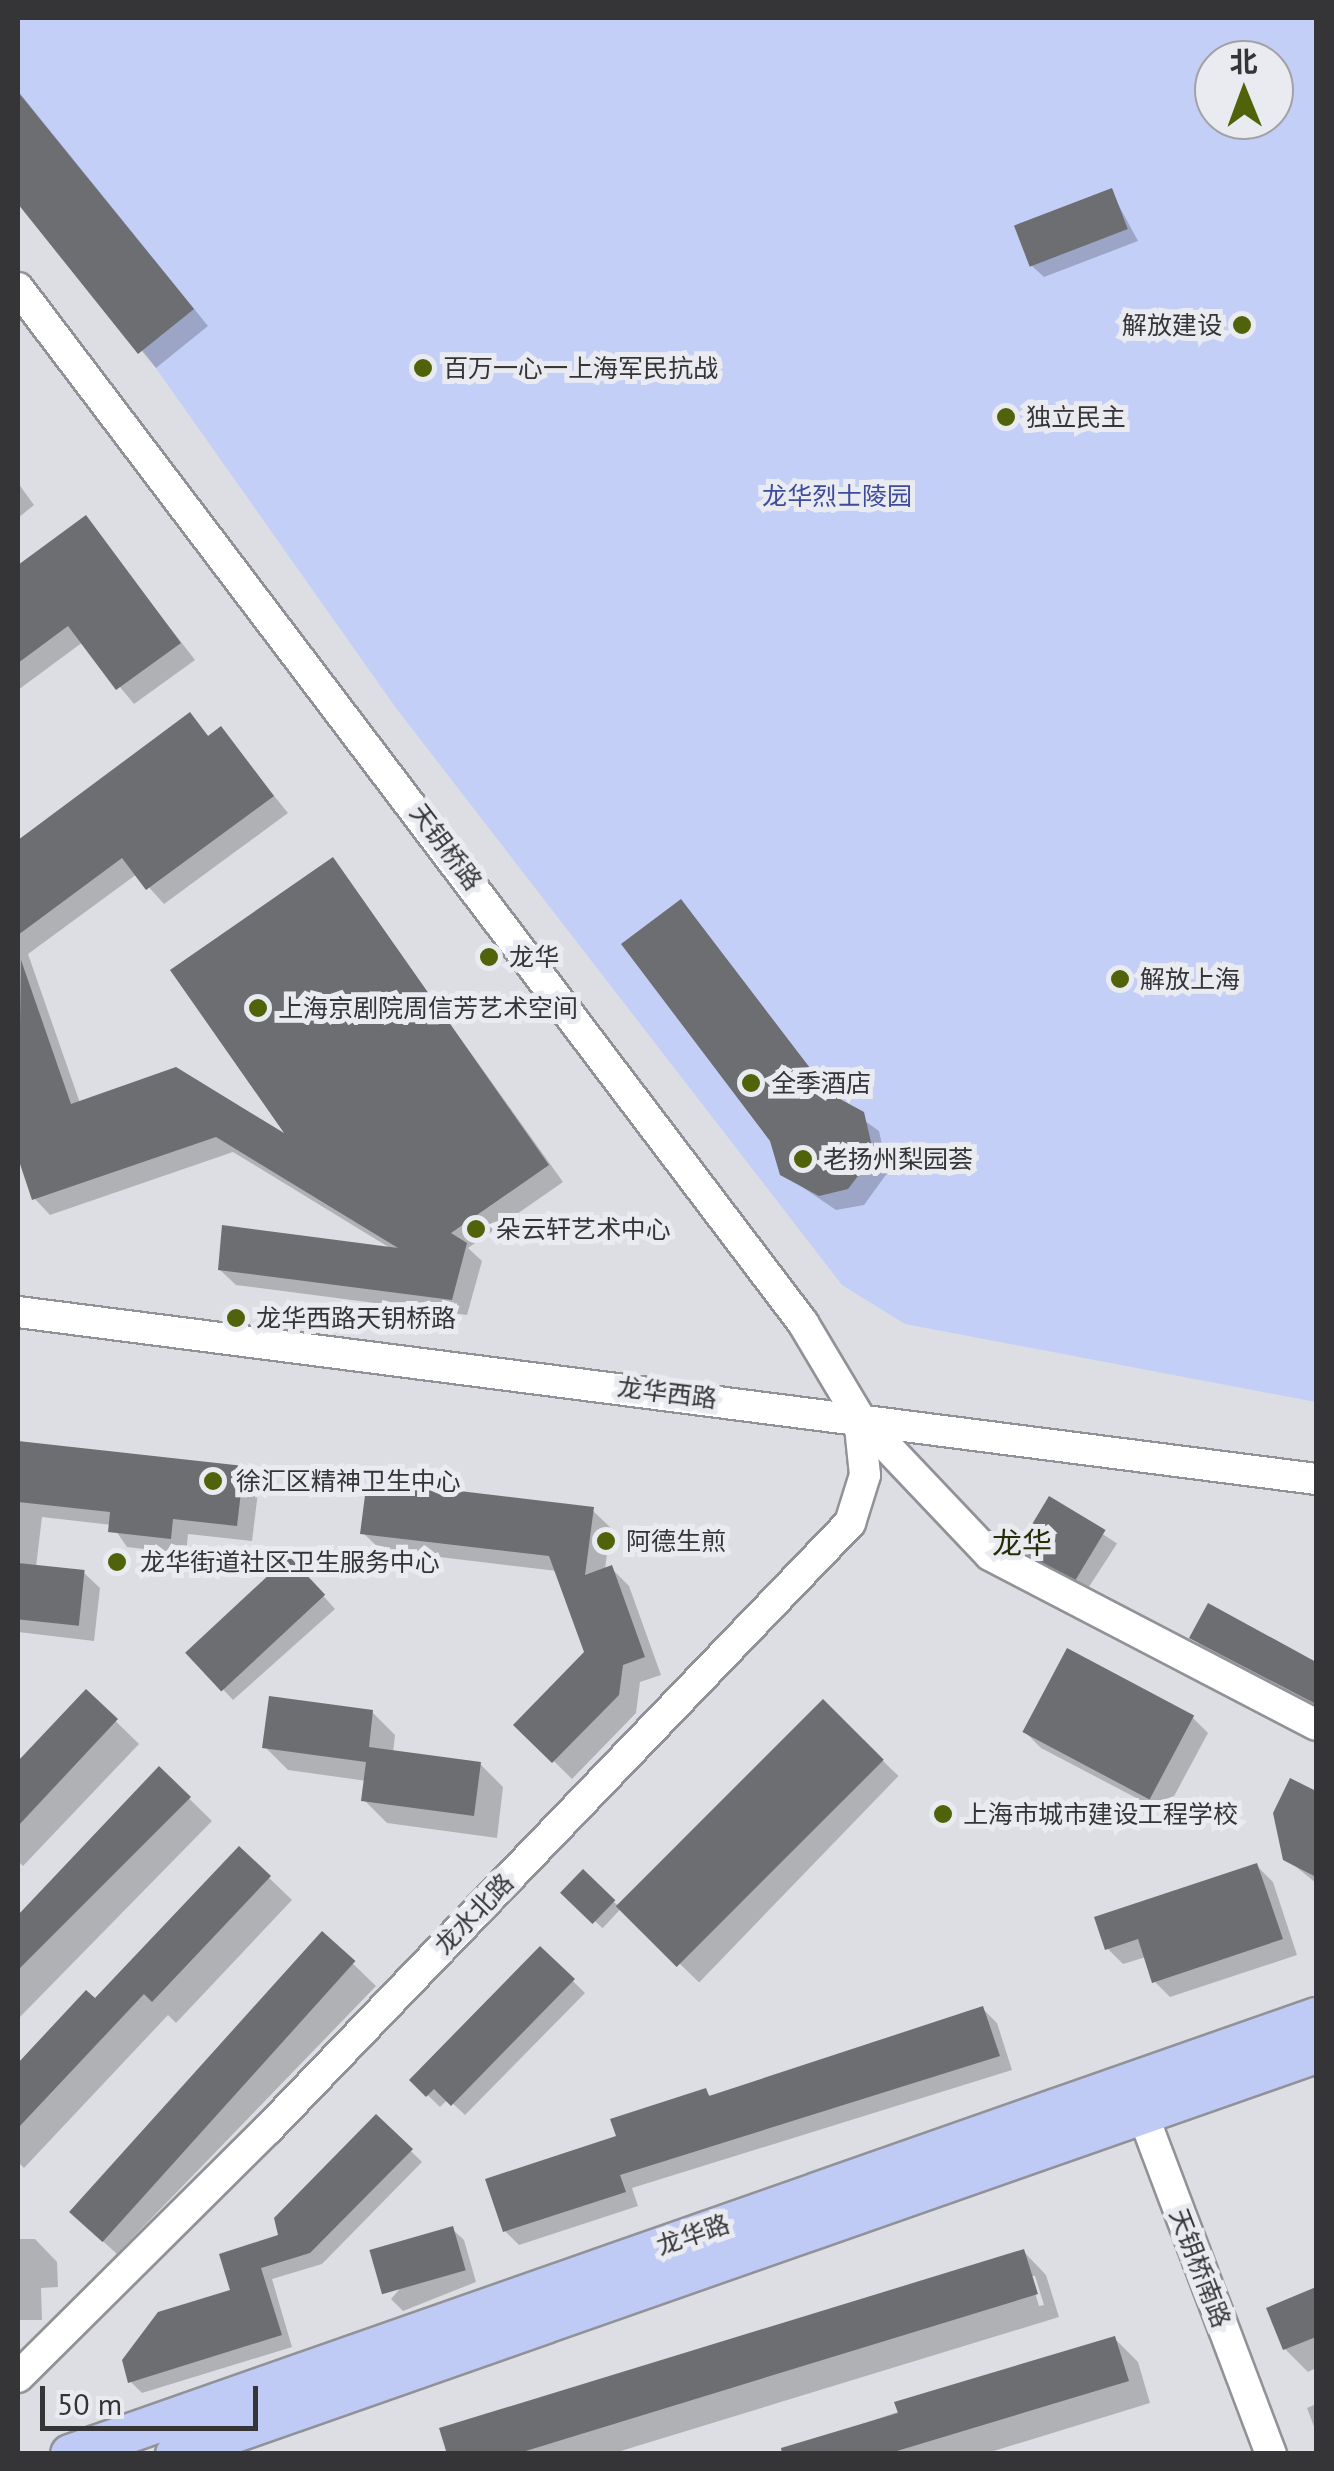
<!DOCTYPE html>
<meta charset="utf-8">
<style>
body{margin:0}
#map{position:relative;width:1334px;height:2471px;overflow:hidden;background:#dddee3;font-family:"PT Sans","Noto Sans SC",sans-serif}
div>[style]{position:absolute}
.green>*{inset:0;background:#c3cff7}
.shadow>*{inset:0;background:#0003;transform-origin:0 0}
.building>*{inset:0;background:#6d6e72;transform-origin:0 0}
.roads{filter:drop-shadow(2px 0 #919297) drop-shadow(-2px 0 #919297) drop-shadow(0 2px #919297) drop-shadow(0 -2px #919297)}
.minor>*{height:30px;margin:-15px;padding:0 15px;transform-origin:15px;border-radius:15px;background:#fff}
.major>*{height:38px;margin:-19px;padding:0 19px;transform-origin:19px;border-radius:19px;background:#bfcbf5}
.dots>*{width:28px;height:28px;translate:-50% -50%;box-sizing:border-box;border:5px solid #eaebf0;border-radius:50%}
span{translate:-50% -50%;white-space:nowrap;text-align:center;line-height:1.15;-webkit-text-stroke:10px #eaebf0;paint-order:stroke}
.poi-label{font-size:25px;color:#353537}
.right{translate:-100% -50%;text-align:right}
.left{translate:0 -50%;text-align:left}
.park-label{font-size:25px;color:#3d4c9b}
.street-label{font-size:25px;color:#353537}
.quarter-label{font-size:30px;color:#252e07}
.frame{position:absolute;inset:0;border:20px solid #353537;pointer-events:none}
.north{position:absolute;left:1194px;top:40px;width:100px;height:100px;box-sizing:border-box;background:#eaebf0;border:2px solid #a2a2a6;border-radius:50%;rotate:359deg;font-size:28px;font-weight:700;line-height:40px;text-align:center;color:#353537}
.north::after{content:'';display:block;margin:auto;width:35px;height:45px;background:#50630b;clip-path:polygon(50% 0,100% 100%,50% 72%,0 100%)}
.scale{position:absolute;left:40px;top:2386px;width:218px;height:45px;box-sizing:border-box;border:5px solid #353537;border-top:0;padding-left:12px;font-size:30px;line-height:35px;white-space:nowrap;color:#353537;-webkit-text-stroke:8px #eaebf0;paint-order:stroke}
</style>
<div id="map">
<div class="green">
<div style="clip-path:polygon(evenodd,18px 18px,1316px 18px,1316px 1402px,905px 1324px,842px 1285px,396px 708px,18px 173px,18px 18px,1214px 60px,1274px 60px,1274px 120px,1214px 120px,1214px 60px)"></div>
</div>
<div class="shadow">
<div style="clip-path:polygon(18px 91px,208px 326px,156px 368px,18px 201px)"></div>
<div style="clip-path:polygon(1111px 191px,1138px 241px,1044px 277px,1032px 266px)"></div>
<div style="clip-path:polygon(18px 483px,34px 505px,18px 518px)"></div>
<div style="clip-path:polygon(85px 518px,195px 660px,134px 704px,83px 642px,18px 690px,18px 577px)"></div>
<div style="clip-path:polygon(190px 716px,210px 738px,221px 730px,288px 813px,164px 904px,137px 874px,28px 954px,80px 1103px,293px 1141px,333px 860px,563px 1182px,468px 1248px,482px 1261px,467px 1315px,236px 1285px,220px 1270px,395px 1251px,233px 1152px,50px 1215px,35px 1199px,18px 1150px,18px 843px)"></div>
<div style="clip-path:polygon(681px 902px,834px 1099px,879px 1131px,888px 1172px,864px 1205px,836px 1210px,783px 1174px)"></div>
<div style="clip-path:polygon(18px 1443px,243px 1468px,259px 1484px,252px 1541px,188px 1534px,186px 1554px,127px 1547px,112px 1525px,42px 1517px,36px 1567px,84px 1573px,100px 1588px,94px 1641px,18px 1632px)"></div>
<div style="left:1050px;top:1500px;width:80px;height:56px;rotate:33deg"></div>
<div style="clip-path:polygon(592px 1510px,610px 1527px,605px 1570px,611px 1568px,629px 1586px,661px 1675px,640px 1682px,636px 1713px,572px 1779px,517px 1725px,587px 1653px,557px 1571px,381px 1550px,363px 1533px)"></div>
<div style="clip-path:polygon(301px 1571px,335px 1609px,233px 1700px,187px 1651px)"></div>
<div style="clip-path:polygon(1210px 1607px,1316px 1663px,1316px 1708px,1204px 1649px,1193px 1637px)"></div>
<div style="clip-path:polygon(86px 1692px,139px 1744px,23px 1866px,18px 1861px,18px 1765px)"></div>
<div style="left:823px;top:1703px;width:105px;height:287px;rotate:44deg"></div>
<div style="clip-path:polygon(372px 1712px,395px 1735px,393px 1753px,480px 1764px,503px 1787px,497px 1838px,387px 1823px,364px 1800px,367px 1781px,288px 1770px,265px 1747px)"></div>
<div style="clip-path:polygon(1192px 1717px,1208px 1733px,1165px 1813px,1041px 1748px,1025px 1732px)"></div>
<div style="clip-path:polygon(159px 1769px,212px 1821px,18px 2019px,18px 1919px)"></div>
<div style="clip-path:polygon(1292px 1781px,1316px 1794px,1316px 1883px,1285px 1858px)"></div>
<div style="clip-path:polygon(239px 1849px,292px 1900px,176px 2023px,168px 2015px,24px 2168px,18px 2162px,18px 2066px,87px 1994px,95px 2001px)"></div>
<div style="clip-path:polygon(1257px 1866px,1273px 1882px,1297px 1955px,1170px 1997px,1154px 1981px,1146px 1957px,1123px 1964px,1107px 1948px)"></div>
<div style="left:583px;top:1873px;width:52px;height:27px;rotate:43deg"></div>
<div style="clip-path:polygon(322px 1934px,376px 1986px,117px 2254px,86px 2226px)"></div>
<div style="clip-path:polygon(540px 1949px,585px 1993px,465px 2115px,448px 2099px,440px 2107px,412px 2080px)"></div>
<div style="clip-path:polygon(983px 2009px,997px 2023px,1012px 2070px,632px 2188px,638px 2206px,519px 2245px,505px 2231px,619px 2138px,705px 2090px,712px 2098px)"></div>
<div style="clip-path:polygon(376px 2117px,422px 2162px,322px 2264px,272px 2279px,292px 2347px,142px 2393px,130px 2381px,234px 2292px)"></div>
<div style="clip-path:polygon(452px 2229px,464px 2240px,476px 2282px,403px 2311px,391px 2299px)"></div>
<div style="clip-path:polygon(18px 2239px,35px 2239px,57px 2262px,58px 2287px,41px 2288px,42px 2320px,18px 2320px)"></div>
<div style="clip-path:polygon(evenodd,1024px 2252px,1046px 2275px,1059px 2317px,611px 2454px,450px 2454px,1024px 2252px,1030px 2276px,1035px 2276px,1044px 2305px,1039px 2306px,1030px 2276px)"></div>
<div style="clip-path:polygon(1316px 2290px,1316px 2368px,1308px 2372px,1285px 2349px,1269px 2309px)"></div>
<div style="clip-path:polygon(1115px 2339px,1138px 2362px,1150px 2403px,984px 2454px,773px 2454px)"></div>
<div style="clip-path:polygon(1316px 2404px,1316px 2432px,1307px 2408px)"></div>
</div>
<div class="building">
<div style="clip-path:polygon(18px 92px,194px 309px,138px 354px,18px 204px)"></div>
<div style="left:1112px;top:188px;width:44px;height:105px;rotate:69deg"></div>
<div style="clip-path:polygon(86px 515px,181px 643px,116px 690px,68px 626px,18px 663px,18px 565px)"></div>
<div style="clip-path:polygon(190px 712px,208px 736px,221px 726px,274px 796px,146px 890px,122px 858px,18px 935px,18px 840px)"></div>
<div style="clip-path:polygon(333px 857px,549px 1165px,451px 1233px,467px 1243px,452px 1300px,218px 1270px,222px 1225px,398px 1248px,216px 1137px,32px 1200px,18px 1158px,21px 960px,71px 1104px,176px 1067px,284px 1133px,170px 970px)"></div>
<div style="clip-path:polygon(681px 899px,829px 1093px,864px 1112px,874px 1155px,848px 1189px,819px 1196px,780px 1175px,770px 1141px,621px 944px)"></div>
<div style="clip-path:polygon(18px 1441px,244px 1466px,237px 1526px,173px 1519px,171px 1539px,108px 1532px,110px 1512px,18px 1502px)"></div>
<div style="clip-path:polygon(367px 1480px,594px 1507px,585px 1575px,612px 1565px,645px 1657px,623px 1665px,619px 1695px,552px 1763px,513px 1725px,584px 1652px,549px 1556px,360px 1534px)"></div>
<div style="left:1049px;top:1496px;width:66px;height:61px;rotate:31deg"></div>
<div style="left:289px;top:1556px;width:53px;height:142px;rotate:47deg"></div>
<div style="left:18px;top:1563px;width:67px;height:56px;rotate:6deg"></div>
<div style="clip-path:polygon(1208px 1603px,1316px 1662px,1316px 1704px,1189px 1638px)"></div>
<div style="left:1067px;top:1648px;width:144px;height:95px;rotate:28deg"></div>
<div style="clip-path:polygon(86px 1689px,118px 1719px,18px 1826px,18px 1761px)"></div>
<div style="clip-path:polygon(269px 1696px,373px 1710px,369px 1747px,481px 1762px,474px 1816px,361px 1801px,366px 1762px,262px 1748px)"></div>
<div style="left:823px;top:1699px;width:86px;height:293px;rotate:45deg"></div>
<div style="clip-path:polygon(159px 1766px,191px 1797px,18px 1970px,18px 1915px)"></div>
<div style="clip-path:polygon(1290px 1778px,1316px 1791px,1316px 1877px,1283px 1860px,1273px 1813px)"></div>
<div style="clip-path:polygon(239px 1846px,271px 1876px,152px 2002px,144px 1994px,18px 2128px,18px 2063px,86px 1990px,95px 1998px)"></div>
<div style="clip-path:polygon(1257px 1863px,1283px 1939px,1152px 1983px,1138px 1939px,1105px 1950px,1094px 1917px)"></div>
<div style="left:583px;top:1869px;width:45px;height:33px;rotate:44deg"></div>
<div style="left:322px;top:1931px;width:45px;height:378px;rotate:42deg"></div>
<div style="clip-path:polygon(540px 1946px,575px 1979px,451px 2106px,434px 2089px,426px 2097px,409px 2080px)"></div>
<div style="clip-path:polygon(983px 2006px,1000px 2056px,620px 2175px,626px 2192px,503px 2232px,485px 2179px,616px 2136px,610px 2119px,706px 2088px,709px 2096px)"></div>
<div style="clip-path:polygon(376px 2114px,413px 2149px,310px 2253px,261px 2268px,282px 2335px,128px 2383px,122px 2360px,158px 2312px,230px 2290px,219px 2254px,278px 2235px,274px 2218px)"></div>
<div style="left:453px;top:2226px;width:46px;height:87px;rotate:74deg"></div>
<div style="clip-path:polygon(1024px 2249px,1038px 2294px,516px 2454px,447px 2454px,439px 2428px)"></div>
<div style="clip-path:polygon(1316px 2287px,1316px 2337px,1283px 2350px,1266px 2308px)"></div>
<div style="clip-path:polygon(1115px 2336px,1129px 2381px,887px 2454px,782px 2454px,781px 2448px,898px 2413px,894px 2402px)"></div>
</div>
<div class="roads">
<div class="minor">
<div style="left:18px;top:288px;width:1299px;rotate:52.82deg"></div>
<div style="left:803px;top:1323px;width:109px;rotate:59.2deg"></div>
<div style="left:859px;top:1417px;width:190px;rotate:46.5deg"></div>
<div style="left:990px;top:1555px;width:368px;rotate:27.5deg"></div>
<div style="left:18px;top:1312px;width:1309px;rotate:7.33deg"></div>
<div style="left:1135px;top:2094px;width:385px;rotate:69.3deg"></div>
<div style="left:18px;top:2377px;width:351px;rotate:-44.8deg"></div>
<div style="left:267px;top:2130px;width:842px;rotate:-46.16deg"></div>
<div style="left:850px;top:1523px;width:50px;rotate:-72.6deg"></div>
<div style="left:865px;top:1475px;width:58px;rotate:-95.9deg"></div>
</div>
<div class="major">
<div style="left:70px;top:2454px;width:1320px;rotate:-19.33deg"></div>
<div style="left:175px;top:2454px;width:1209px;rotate:-19.32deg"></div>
</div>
</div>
<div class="dots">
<div style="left:1242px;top:325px;background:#50630b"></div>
<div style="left:423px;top:368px;background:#50630b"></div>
<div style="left:1006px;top:417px;background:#50630b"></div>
<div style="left:489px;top:957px;background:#50630b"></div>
<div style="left:1120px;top:979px;background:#50630b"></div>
<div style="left:258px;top:1008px;background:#50630b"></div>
<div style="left:751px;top:1083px;background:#50630b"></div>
<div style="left:803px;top:1159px;background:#50630b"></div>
<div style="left:476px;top:1229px;background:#50630b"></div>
<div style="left:236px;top:1318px;background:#50630b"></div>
<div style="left:213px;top:1481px;background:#50630b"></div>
<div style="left:606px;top:1541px;background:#50630b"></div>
<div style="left:117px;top:1562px;background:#50630b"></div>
<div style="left:943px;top:1814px;background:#50630b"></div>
</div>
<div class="poi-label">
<span class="right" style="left:1222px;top:325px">解放建设</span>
<span class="left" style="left:443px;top:368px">百万一心一上海军民抗战</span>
<span class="left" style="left:1026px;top:417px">独立民主</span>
<span class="left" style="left:509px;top:957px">龙华</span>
<span class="left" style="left:1140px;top:979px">解放上海</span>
<span class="left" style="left:278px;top:1008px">上海京剧院周信芳艺术空间</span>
<span class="left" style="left:771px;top:1083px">全季酒店</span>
<span class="left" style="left:823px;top:1159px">老扬州梨园荟</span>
<span class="left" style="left:496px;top:1229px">朵云轩艺术中心</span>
<span class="left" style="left:256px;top:1318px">龙华西路天钥桥路</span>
<span class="left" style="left:236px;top:1481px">徐汇区精神卫生中心</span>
<span class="left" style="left:626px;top:1541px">阿德生煎</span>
<span class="left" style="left:140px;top:1562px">龙华街道社区卫生服务中心</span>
<span class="left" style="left:963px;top:1814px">上海市城市建设工程学校</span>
</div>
<div class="park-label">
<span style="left:837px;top:496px">龙华烈士陵园</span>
</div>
<div class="street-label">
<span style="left:446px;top:847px;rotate:53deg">天钥桥路</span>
<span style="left:667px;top:1393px;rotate:7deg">龙华西路</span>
<span style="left:474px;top:1914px;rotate:-46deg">龙水北路</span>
<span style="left:693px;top:2235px;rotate:-19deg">龙华路</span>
<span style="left:1200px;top:2268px;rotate:69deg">天钥桥南路</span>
</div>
<div class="quarter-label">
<span style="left:1022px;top:1543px">龙华</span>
</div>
<div class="frame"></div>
<div class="north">北</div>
<div class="scale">50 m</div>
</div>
